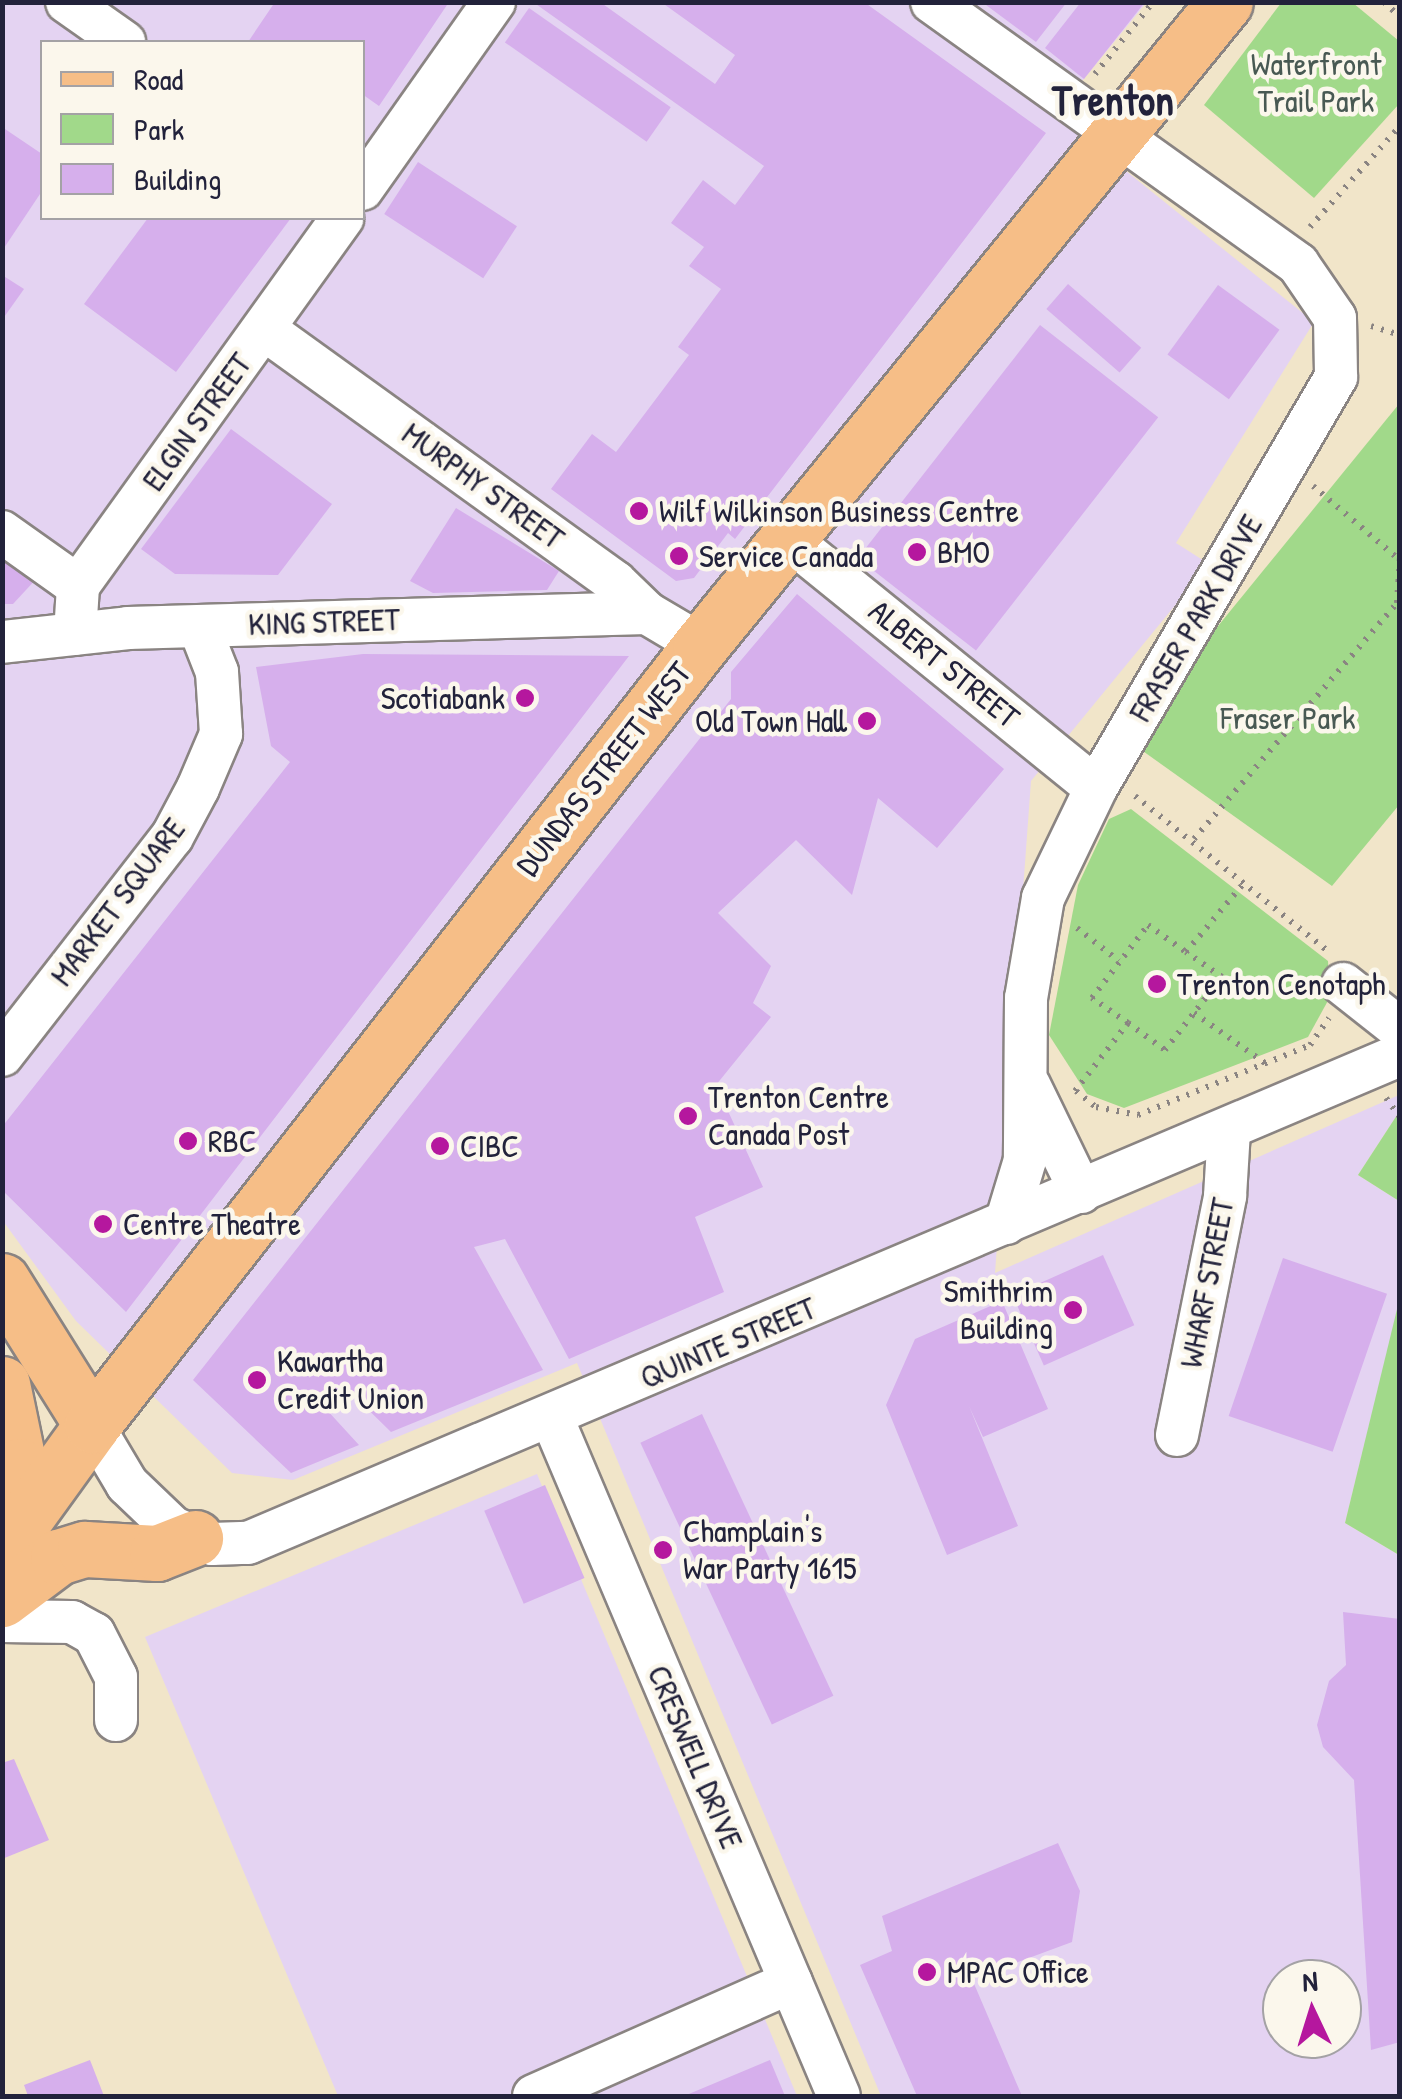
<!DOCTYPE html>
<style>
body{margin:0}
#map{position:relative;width:1402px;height:2099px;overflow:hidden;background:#f1e5c9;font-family:"Patrick Hand",sans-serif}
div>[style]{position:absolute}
.built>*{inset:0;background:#e4d3f2}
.green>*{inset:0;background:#a1d98a}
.building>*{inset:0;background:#d6afec;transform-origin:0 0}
.path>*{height:6px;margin-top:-3px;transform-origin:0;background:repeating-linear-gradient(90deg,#8a8482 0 2.5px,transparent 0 10.5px)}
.roads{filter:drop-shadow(2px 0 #8a8482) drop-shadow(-2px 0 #8a8482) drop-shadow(0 2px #8a8482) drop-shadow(0 -2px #8a8482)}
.minor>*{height:42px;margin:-21px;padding:0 21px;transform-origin:21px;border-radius:21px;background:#fff}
.major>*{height:55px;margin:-27.5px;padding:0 27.5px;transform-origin:27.5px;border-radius:27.5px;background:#f6be87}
.dots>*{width:28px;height:28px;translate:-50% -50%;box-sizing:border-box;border:5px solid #fbf7ec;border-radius:50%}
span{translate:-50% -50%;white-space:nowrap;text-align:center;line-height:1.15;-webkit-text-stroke:9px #fbf7ec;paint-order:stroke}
.park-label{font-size:32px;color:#485953}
.street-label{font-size:32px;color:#22223b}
.poi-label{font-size:32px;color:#22223b}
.left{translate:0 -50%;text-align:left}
.right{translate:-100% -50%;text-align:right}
.district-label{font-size:42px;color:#22223b;font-weight:700}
.frame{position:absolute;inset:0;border:5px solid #22223b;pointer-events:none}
.legend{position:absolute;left:40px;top:40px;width:325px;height:180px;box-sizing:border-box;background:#fbf7ec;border:2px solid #a4a2a5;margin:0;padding:12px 18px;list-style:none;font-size:30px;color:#22223b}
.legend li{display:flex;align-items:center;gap:20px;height:50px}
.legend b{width:50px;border:2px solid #a4a2a5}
.north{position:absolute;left:1262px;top:1959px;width:100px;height:100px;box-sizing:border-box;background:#fbf7ec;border:2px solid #a4a2a5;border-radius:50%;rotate:356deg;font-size:28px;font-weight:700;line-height:40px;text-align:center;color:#22223b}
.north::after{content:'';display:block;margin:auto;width:35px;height:45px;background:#b5179e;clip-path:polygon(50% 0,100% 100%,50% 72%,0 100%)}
</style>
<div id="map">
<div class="built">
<div style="clip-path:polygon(evenodd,2px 3px,1146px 3px,1055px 114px,1314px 322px,1176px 543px,1209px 564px,1031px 781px,995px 1273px,1399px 1095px,1399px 1112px,1358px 1175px,1399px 1201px,1400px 1301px,1345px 1523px,1399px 1555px,1399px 2096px,881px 2096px,577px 1363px,293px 1480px,232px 1473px,76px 1321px,3px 1221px,2px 3px,42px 42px,362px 42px,362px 218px,42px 218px,42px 42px,2px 3px,1282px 1979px,1342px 1979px,1342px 2039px,1282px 2039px,1282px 1979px)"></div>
<div style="clip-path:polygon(537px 1474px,797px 2096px,338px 2096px,145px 1637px)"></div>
</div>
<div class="green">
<div style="clip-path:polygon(1281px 3px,1353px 3px,1399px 41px,1399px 104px,1314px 198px,1204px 105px)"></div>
<div style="clip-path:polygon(1399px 404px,1399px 805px,1332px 886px,1126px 739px)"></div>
<div style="clip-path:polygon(1131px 809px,1328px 961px,1330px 997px,1308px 1037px,1124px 1108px,1087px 1094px,1049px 1035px,1078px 885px,1109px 819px)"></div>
<div style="clip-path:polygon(1399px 1112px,1399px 1201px,1358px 1175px)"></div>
<div style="clip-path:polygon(1399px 1301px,1400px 1555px,1399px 1555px,1345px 1523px)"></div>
</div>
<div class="building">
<div style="clip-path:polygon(275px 2px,449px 2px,379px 106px,362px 94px,362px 42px,248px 42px)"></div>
<div style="clip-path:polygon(533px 2px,600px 2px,715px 84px,735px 55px,661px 2px,864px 2px,1046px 133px,735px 539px,728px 533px,694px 578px,676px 581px,551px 489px,592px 434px,616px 452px,689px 355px,678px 347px,721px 289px,689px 266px,704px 247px,671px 223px,703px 180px,735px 205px,764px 166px)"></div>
<div style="clip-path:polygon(982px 2px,1067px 2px,1036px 42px)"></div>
<div style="clip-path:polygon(1081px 2px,1145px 2px,1084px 79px,1045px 48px)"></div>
<div style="left:529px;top:8px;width:173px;height:42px;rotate:35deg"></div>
<div style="clip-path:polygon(2px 127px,42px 154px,42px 191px,2px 251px)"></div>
<div style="left:418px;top:162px;width:118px;height:62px;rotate:33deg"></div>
<div style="clip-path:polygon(148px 218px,291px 218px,176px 372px,84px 304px)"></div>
<div style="clip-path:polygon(2px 275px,24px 289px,2px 320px)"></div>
<div style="left:1068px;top:284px;width:97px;height:33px;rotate:41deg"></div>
<div style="left:1218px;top:285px;width:76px;height:86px;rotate:36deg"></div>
<div style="left:1040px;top:325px;width:150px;height:296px;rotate:38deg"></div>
<div style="clip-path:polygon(231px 429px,332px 504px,278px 575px,175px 574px,141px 549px)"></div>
<div style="clip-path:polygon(456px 508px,559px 571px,547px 590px,433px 593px,410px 581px)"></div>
<div style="clip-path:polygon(2px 550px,38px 577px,13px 604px,2px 604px)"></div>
<div style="clip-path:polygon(797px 594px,1004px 769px,937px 848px,878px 798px,852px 895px,796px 840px,718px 913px,771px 966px,753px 1003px,771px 1017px,716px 1085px,763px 1187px,695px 1217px,724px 1292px,569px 1359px,505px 1239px,474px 1247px,543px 1370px,391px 1432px,341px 1383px,326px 1409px,359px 1445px,291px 1473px,193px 1380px,731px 699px,731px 672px)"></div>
<div style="clip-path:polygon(363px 654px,629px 656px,126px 1312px,2px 1190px,2px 1127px,290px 762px,271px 746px,256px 667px)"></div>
<div style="left:1103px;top:1255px;width:77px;height:99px;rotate:66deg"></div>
<div style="left:1283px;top:1258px;width:110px;height:167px;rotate:19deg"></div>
<div style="clip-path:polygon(1002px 1301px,1048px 1409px,983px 1437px,969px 1406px,1018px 1526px,947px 1555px,886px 1405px,915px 1339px)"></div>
<div style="left:702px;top:1414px;width:311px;height:68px;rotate:65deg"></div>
<div style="left:545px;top:1485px;width:101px;height:66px;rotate:67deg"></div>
<div style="clip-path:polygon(1343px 1612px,1400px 1619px,1400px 2042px,1371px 2050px,1354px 1780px,1323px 1747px,1317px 1725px,1329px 1681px,1346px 1665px)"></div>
<div style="clip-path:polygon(14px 1759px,49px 1840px,2px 1859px,2px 1763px)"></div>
<div style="clip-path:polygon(1058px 1843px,1080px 1891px,1072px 1942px,972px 1979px,1022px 2096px,917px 2096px,860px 1965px,892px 1951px,882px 1916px)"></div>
<div style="clip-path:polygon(90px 2060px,104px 2096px,28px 2096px,24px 2085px)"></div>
<div style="clip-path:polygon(770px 2060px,785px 2096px,684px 2096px)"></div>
</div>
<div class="path">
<div style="left:1384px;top:2px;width:22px;rotate:43deg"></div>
<div style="left:1095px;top:74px;width:92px;rotate:-51.1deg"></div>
<div style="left:1310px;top:227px;width:135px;rotate:-48.3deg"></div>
<div style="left:1371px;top:326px;width:30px;rotate:17deg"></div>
<div style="left:1313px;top:486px;width:109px;rotate:40.5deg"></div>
<div style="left:1135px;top:796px;width:248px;rotate:38.8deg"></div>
<div style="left:1194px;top:839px;width:311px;rotate:-49.3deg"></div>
<div style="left:1397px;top:603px;width:47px;rotate:-86.3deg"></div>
<div style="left:1077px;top:928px;width:53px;rotate:38.2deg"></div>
<div style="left:1194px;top:1013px;width:87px;rotate:35.2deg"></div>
<div style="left:1128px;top:1023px;width:44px;rotate:-145.2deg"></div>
<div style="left:1092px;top:998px;width:92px;rotate:-52.5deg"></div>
<div style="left:1148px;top:925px;width:47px;rotate:35.4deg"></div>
<div style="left:1075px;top:1091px;width:86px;rotate:-52.1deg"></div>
<div style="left:1128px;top:1023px;width:46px;rotate:36.1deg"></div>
<div style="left:1165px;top:1050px;width:93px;rotate:-52deg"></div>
<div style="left:1222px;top:977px;width:44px;rotate:-145.2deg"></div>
<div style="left:1186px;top:952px;width:89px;rotate:-50deg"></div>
<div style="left:1076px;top:1091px;width:26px;rotate:39deg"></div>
<div style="left:1096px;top:1107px;width:43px;rotate:10.8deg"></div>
<div style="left:1138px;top:1115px;width:186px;rotate:-22.1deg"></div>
<div style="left:1310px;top:1045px;width:33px;rotate:-55deg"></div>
<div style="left:1386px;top:1098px;width:24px;rotate:54deg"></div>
</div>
<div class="roads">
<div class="minor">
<div style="left:67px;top:2px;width:70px;rotate:35.1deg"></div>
<div style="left:932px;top:2px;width:450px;rotate:35.6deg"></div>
<div style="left:1298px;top:264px;width:65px;rotate:55.6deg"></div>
<div style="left:1335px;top:318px;width:59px;rotate:89deg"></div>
<div style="left:1336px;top:377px;width:476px;rotate:120.3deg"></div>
<div style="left:1096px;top:788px;width:122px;rotate:115.7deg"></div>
<div style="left:1043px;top:898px;width:101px;rotate:99.6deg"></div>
<div style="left:1026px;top:998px;width:162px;rotate:90.4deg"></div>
<div style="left:1025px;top:1160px;width:66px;rotate:106.8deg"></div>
<div style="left:362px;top:189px;width:229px;rotate:-54.8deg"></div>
<div style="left:264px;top:329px;width:433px;rotate:35.8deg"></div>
<div style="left:615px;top:582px;width:45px;rotate:44.1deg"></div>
<div style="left:647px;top:613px;width:63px;rotate:30.7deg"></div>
<div style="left:2px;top:532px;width:93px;rotate:35.4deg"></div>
<div style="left:791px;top:541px;width:392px;rotate:39deg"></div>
<div style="left:75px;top:634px;width:48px;rotate:-86.4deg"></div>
<div style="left:78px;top:586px;width:453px;rotate:-54.3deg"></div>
<div style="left:2px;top:642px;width:127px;rotate:-6.3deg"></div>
<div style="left:128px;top:628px;width:519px;rotate:-1.66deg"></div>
<div style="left:1343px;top:984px;width:73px;rotate:38.3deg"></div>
<div style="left:2px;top:1055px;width:276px;rotate:-52.1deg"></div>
<div style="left:172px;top:837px;width:55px;rotate:-62deg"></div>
<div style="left:198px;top:788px;width:59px;rotate:-66.9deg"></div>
<div style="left:221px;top:734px;width:62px;rotate:-93.7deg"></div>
<div style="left:217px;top:672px;width:49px;rotate:-111.4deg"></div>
<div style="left:1029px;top:1085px;width:119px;rotate:64.1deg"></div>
<div style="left:552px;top:1418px;width:736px;rotate:67.06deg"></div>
<div style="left:92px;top:1425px;width:69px;rotate:59.3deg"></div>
<div style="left:127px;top:1484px;width:64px;rotate:43.7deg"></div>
<div style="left:173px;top:1528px;width:42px;rotate:22.3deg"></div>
<div style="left:212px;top:1544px;width:36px;rotate:-2deg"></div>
<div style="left:248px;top:1543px;width:1251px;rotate:-22.96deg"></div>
<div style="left:1177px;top:1435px;width:244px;rotate:-78.6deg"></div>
<div style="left:1225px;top:1196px;width:65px;rotate:-86.5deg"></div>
<div style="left:2px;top:1621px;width:70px;rotate:0.8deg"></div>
<div style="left:72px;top:1622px;width:25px;rotate:29deg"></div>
<div style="left:94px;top:1634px;width:48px;rotate:62.9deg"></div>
<div style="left:116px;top:1677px;width:43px;rotate:90deg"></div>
<div style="left:534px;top:2096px;width:281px;rotate:-23.9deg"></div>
</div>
<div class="major">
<div style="left:2px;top:1281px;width:170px;rotate:58deg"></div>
<div style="left:2px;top:1384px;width:84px;rotate:78.3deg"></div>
<div style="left:19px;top:1466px;width:62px;rotate:90deg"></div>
<div style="left:2px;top:1550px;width:154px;rotate:-54.2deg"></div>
<div style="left:92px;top:1425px;width:990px;rotate:-52.02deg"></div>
<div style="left:701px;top:645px;width:829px;rotate:-50.82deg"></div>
<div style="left:2px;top:1599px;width:70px;rotate:-36.9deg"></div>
<div style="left:58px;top:1557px;width:28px;rotate:-17deg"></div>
<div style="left:85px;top:1549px;width:72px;rotate:3.2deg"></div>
<div style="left:157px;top:1553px;width:41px;rotate:-21.5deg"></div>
</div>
</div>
<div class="dots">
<div style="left:639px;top:511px;background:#b5179e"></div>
<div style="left:917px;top:552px;background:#b5179e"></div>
<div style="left:679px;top:556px;background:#b5179e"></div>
<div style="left:525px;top:698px;background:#b5179e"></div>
<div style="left:867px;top:721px;background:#b5179e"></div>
<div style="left:1157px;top:984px;background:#b5179e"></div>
<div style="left:688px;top:1116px;background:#b5179e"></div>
<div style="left:188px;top:1141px;background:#b5179e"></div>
<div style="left:440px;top:1146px;background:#b5179e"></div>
<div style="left:103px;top:1224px;background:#b5179e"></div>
<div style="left:1073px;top:1310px;background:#b5179e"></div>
<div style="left:257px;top:1380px;background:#b5179e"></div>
<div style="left:663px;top:1550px;background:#b5179e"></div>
<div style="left:927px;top:1972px;background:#b5179e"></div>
</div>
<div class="park-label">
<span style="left:1316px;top:83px">Waterfront<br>Trail Park</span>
<span style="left:1288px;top:718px">Fraser Park</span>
</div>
<div class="street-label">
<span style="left:197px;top:422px;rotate:-54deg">ELGIN STREET</span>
<span style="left:483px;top:486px;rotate:36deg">MURPHY STREET</span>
<span style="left:1196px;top:618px;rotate:-60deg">FRASER PARK DRIVE</span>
<span style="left:324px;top:622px;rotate:-2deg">KING STREET</span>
<span style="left:944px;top:664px;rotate:39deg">ALBERT STREET</span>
<span style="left:604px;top:769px;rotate:-52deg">DUNDAS STREET WEST</span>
<span style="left:118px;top:902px;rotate:-53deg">MARKET SQUARE</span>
<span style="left:1207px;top:1283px;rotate:-79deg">WHARF STREET</span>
<span style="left:728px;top:1343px;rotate:-23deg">QUINTE STREET</span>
<span style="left:695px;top:1757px;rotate:67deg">CRESWELL DRIVE</span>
</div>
<div class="poi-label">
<span class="left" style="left:659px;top:511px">Wilf Wilkinson Business Centre</span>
<span class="left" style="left:937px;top:552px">BMO</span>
<span class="left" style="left:699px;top:556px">Service Canada</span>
<span class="right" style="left:505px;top:698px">Scotiabank</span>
<span class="right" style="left:847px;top:721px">Old Town Hall</span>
<span class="left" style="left:1177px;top:984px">Trenton Cenotaph</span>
<span class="left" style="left:708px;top:1116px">Trenton Centre<br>Canada Post</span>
<span class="left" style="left:208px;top:1141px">RBC</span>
<span class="left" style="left:460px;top:1146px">CIBC</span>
<span class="left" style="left:123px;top:1224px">Centre Theatre</span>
<span class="right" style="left:1053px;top:1310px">Smithrim<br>Building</span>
<span class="left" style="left:277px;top:1380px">Kawartha<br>Credit Union</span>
<span class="left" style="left:683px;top:1550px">Champlain's<br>War Party 1615</span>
<span class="left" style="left:947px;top:1972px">MPAC Office</span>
</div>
<div class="district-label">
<span style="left:1113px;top:100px">Trenton</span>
</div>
<div class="frame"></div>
<ul class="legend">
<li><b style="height:12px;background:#f6be87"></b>Road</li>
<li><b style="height:28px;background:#a1d98a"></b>Park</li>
<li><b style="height:28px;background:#d6afec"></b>Building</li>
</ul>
<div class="north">N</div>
</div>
